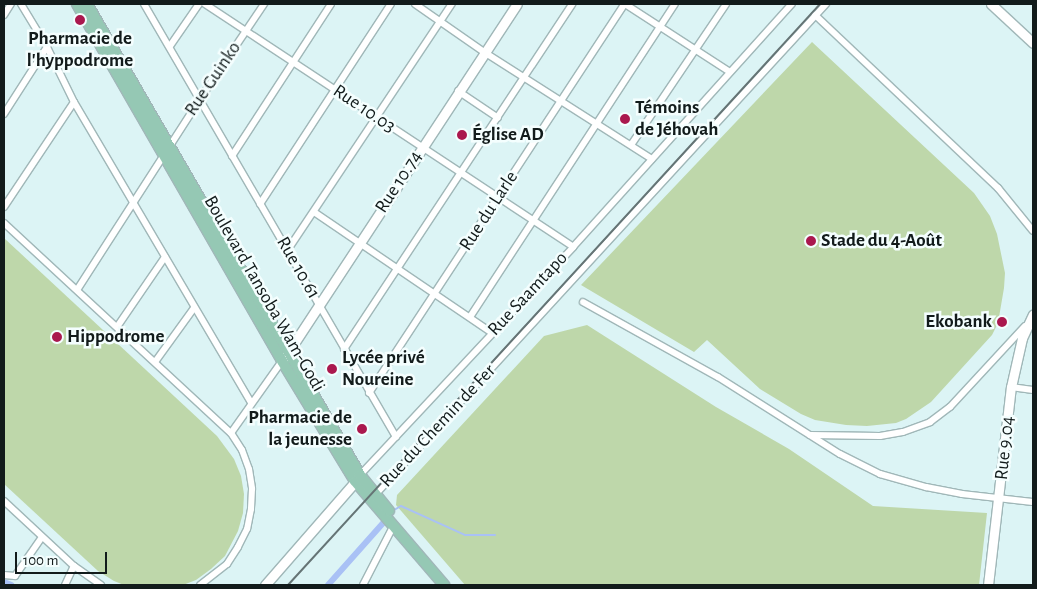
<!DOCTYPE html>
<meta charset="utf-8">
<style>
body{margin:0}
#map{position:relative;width:1037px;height:589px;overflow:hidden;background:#dcf4f5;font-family:"Alegreya Sans",sans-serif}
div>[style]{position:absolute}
.green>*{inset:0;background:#bed7aa}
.stream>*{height:2px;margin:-1px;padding:0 1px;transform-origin:1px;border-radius:1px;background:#a9c1f5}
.canal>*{height:6px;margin:-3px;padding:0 3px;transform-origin:3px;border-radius:3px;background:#a9c1f5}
.roads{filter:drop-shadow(1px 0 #a0b7b8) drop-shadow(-1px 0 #a0b7b8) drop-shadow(0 1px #a0b7b8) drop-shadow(0 -1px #a0b7b8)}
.street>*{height:6px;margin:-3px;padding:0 3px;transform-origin:3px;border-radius:3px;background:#fff}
.secondary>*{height:9px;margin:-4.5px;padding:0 4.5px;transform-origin:4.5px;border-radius:4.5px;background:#fff}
.primary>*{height:10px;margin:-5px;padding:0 5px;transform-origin:5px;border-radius:5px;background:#95c8b4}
.rail>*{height:2px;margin:-1px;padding:0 1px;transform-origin:1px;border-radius:1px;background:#657475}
.dots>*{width:14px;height:14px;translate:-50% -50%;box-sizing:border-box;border:2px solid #f4fefe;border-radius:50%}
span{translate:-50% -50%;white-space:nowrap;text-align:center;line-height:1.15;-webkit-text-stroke:5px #f4fefe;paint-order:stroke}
.poi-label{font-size:19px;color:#121b1b;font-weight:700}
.left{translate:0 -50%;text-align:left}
.right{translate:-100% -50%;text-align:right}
.street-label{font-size:19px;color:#121b1b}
.frame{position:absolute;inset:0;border:5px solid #121b1b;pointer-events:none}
.scale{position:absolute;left:15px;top:552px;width:92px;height:22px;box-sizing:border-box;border:2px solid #121b1b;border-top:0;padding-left:6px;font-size:15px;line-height:18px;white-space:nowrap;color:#121b1b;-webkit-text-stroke:4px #f4fefe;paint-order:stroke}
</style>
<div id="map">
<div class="green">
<div style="clip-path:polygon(812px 42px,974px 193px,990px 216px,997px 234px,1005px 273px,1004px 288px,998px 323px,992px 335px,931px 402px,906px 419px,896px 423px,867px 426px,846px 425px,815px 420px,801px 414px,760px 389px,707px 340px,694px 352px,581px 285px)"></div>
<div style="clip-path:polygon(4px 238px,217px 436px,234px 459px,241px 476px,244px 494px,243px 513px,238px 531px,225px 556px,211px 569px,196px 580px,183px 585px,124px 585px,114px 581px,98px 571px,4px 484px)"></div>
<div style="clip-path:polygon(587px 325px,716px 407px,789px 449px,873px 506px,987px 513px,979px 585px,465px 585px,396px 505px,397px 495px,544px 336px)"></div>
</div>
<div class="stream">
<div style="left:394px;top:510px;width:8px;rotate:-30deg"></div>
<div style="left:401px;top:506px;width:70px;rotate:24.4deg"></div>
<div style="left:465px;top:535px;width:30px"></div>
</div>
<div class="canal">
<div style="left:4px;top:582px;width:8px;rotate:23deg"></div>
<div style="left:328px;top:585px;width:84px;rotate:-48.4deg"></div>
</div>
<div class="roads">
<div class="street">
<div style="left:21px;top:4px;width:50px;rotate:58.8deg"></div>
<div style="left:47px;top:47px;width:61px;rotate:63.9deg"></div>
<div style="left:74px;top:102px;width:349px;rotate:59.5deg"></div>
<div style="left:144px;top:4px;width:501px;rotate:59.8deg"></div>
<div style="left:205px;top:4px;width:441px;rotate:33.4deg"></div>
<div style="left:415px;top:4px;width:84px;rotate:34.8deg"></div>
<div style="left:484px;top:52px;width:199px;rotate:32.5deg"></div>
<div style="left:625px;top:4px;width:125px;rotate:32.9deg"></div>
<div style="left:4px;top:15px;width:13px;rotate:-58deg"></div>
<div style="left:815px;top:15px;width:252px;rotate:43.4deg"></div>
<div style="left:998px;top:188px;width:55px;rotate:50.9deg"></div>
<div style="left:170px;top:46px;width:51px;rotate:-55.4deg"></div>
<div style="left:458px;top:91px;width:48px;rotate:34deg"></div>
<div style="left:4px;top:114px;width:80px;rotate:-57.3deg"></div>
<div style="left:631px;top:145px;width:170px;rotate:-56deg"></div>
<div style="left:232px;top:156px;width:181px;rotate:-56.9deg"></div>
<div style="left:260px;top:204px;width:239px;rotate:-56.8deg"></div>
<div style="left:4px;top:207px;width:126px;rotate:-56.3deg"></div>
<div style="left:314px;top:212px;width:215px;rotate:34.2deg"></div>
<div style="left:4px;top:223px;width:309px;rotate:42.8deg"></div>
<div style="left:231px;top:433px;width:20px;rotate:57deg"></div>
<div style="left:242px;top:450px;width:20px;rotate:70deg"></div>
<div style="left:249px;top:469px;width:20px;rotate:81deg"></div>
<div style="left:252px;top:489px;width:20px;rotate:93deg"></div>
<div style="left:251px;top:509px;width:20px;rotate:101deg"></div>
<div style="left:247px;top:529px;width:20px;rotate:117deg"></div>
<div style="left:238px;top:547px;width:20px;rotate:123deg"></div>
<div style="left:227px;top:564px;width:34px;rotate:142deg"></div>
<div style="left:287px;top:251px;width:297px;rotate:-56.3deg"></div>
<div style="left:77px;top:290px;width:227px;rotate:-57.2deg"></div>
<div style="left:200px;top:99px;width:115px;rotate:-56deg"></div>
<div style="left:583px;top:302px;width:154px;rotate:29.1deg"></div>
<div style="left:718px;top:377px;width:144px;rotate:32.3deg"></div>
<div style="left:840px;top:454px;width:45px;rotate:26.6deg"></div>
<div style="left:880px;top:474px;width:48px;rotate:15.8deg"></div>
<div style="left:926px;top:487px;width:37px;rotate:11deg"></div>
<div style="left:962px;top:494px;width:71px;rotate:6.4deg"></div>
<div style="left:470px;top:317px;width:374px;rotate:-56.8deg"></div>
<div style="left:117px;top:327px;width:85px;rotate:-55.6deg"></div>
<div style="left:344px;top:349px;width:414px;rotate:-56.5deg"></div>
<div style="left:155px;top:362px;width:67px;rotate:-54.2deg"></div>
<div style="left:1011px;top:387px;width:22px;rotate:8deg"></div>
<div style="left:369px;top:393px;width:466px;rotate:-56.7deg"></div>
<div style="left:231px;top:433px;width:88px;rotate:-54.7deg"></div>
<div style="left:810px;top:435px;width:70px;rotate:0.8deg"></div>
<div style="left:880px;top:436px;width:23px;rotate:-10deg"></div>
<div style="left:903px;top:432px;width:29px;rotate:-20deg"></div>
<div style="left:930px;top:422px;width:25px;rotate:-37deg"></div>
<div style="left:950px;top:407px;width:110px;rotate:-47.2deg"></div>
<div style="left:360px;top:475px;width:312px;rotate:-46.9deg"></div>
<div style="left:573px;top:247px;width:327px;rotate:-48deg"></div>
<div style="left:375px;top:495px;width:667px;rotate:-47.43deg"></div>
<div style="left:4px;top:501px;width:96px;rotate:42.9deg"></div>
<div style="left:74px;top:566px;width:33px;rotate:35deg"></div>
<div style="left:4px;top:575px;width:11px;rotate:5deg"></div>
<div style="left:15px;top:576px;width:47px;rotate:-55.3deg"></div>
<div style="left:65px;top:585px;width:21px;rotate:-65deg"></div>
<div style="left:363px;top:585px;width:65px;rotate:-62.7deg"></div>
</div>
<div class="secondary">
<div style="left:991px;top:4px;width:57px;rotate:42.9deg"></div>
<div style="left:285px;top:357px;width:422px;rotate:-56.7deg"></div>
<div style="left:265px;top:585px;width:145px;rotate:-48.9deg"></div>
<div style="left:988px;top:585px;width:199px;rotate:-83.4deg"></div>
<div style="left:1011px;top:387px;width:50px;rotate:-77.3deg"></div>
<div style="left:1022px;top:338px;width:26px;rotate:-65deg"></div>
</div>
<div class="primary">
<div style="left:77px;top:4px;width:412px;rotate:60.1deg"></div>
<div style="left:282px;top:361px;width:140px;rotate:58.7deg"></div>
<div style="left:355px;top:481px;width:137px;rotate:49.4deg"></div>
<div style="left:87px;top:4px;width:544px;rotate:59.9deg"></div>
<div style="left:360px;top:475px;width:46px;rotate:51.1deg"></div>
</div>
</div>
<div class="rail">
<div style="left:288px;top:585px;width:788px;rotate:-47.52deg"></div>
</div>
<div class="dots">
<div style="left:80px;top:20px;background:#aa184e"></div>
<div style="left:625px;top:119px;background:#aa184e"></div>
<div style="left:462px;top:135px;background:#aa184e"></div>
<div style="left:811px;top:241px;background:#aa184e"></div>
<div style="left:1002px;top:322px;background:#aa184e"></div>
<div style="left:57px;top:337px;background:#aa184e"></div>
<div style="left:332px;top:369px;background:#aa184e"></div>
<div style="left:362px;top:429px;background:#aa184e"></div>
</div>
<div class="poi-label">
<span style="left:80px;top:50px">Pharmacie de<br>l'hyppodrome</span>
<span class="left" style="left:635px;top:119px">Témoins<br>de Jéhovah</span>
<span class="left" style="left:472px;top:135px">Église AD</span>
<span class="left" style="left:821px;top:241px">Stade du 4-Août</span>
<span class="right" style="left:992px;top:322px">Ekobank</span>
<span class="left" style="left:67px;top:337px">Hippodrome</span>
<span class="left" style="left:342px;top:369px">Lycée privé<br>Noureine</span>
<span class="right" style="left:352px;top:429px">Pharmacie de<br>la jeunesse</span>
</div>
<div class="street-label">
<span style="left:213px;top:79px;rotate:-56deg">Rue Guinko</span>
<span style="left:364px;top:109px;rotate:34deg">Rue 10.03</span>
<span style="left:399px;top:182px;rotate:-57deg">Rue 10.74</span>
<span style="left:489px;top:211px;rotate:-57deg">Rue du Larle</span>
<span style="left:298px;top:268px;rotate:60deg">Rue 10.61</span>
<span style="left:264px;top:294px;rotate:60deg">Boulevard Tansoba Wam-Godi</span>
<span style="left:528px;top:294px;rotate:-47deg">Rue Saamtapo</span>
<span style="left:438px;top:426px;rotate:-47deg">Rue du Chemin de Fer</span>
<span style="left:1005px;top:448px;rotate:-84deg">Rue 9.04</span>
</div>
<div class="frame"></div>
<div class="scale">100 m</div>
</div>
